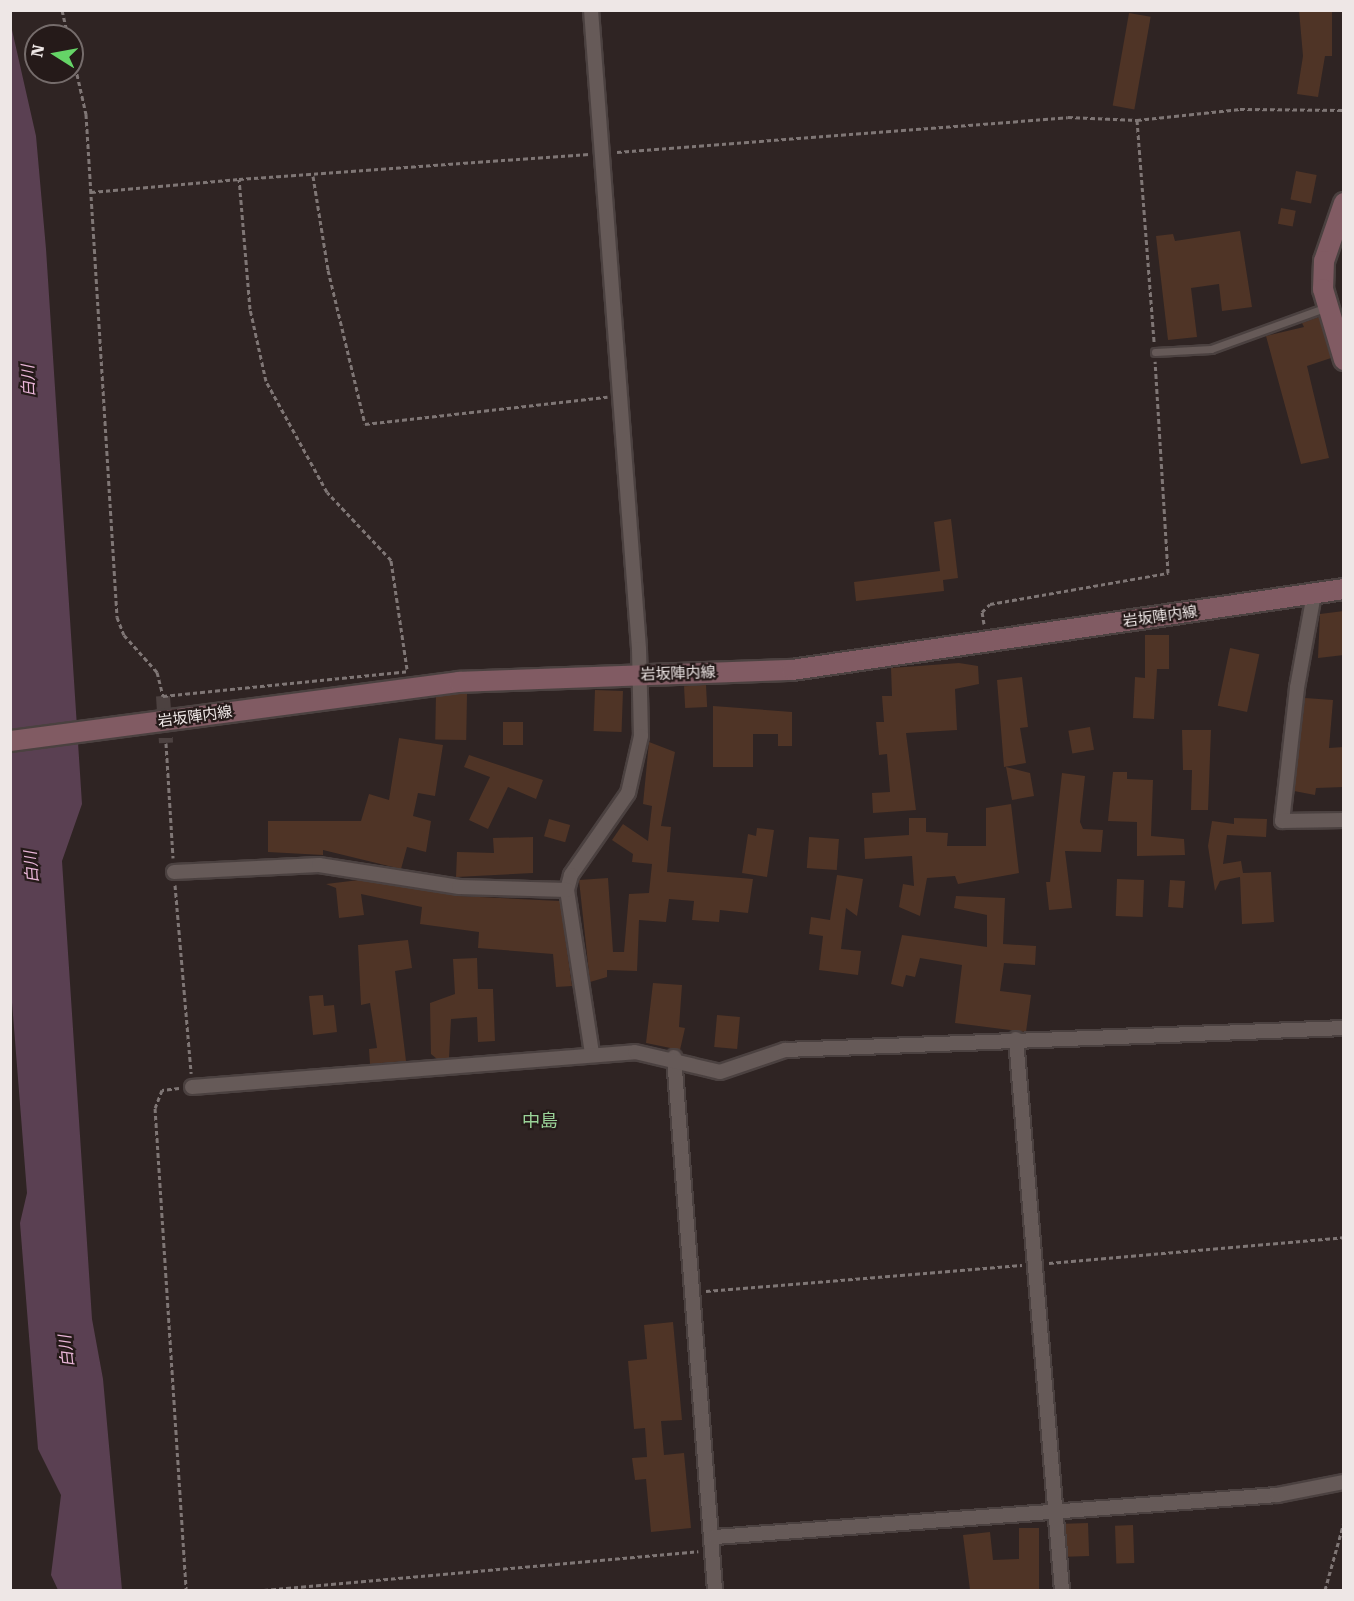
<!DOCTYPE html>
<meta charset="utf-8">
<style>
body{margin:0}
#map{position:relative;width:1354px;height:1601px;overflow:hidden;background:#2f2423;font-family:"Roboto Serif","Noto Sans JP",serif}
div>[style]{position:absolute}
.water>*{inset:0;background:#5a4052}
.building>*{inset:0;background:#4f3426;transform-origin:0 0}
.minor-tunnel>*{height:14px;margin-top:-7px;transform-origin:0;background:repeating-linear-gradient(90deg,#4c4140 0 14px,transparent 0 21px)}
.path>*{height:3px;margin-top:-1.5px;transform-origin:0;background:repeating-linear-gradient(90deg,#7f7675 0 4.5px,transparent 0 7.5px)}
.roads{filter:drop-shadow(2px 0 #4b4140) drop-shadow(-2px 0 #4b4140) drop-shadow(0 2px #4b4140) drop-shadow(0 -2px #4b4140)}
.service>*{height:7px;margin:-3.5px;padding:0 3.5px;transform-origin:3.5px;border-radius:3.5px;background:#665a58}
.minor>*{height:14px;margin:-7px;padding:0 7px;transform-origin:7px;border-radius:7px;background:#665a58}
.secondary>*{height:20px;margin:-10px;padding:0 10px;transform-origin:10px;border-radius:10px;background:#815b63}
span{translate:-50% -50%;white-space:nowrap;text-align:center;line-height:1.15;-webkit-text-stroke:4.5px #251a19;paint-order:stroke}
.street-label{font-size:15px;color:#eee7e6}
.water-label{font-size:16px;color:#e9b6d8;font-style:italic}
.quarter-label{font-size:18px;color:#9ad398}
.frame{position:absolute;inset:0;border:12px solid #eee7e6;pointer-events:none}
.north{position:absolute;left:24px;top:24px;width:60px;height:60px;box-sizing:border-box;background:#251a19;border:2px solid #756c6b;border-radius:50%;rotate:281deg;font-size:16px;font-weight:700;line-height:24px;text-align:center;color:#eee7e6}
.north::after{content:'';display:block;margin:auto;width:21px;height:27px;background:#65d467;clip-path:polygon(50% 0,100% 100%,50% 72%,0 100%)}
</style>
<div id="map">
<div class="water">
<div style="clip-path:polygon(10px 21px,36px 136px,46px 249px,82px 804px,62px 861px,92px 1319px,103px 1379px,122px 1590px,58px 1590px,51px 1575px,61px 1495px,38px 1449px,20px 1223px,27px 1193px,10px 977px)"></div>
</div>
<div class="building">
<div style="clip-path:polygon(1299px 10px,1332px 10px,1332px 56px,1325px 56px,1318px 97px,1297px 94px,1303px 56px)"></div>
<div style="left:1129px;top:13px;width:22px;height:94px;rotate:10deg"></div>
<div style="left:1296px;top:171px;width:21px;height:29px;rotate:11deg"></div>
<div style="left:1281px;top:208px;width:15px;height:16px;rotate:11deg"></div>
<div style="clip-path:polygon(1240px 231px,1252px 307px,1222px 311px,1219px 284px,1191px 288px,1197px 337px,1168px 340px,1156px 236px,1173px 234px,1175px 241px)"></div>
<div style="clip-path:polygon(1319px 317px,1331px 358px,1307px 366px,1329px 458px,1301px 464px,1266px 336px,1304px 327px,1302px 323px)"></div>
<div style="clip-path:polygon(951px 519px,958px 578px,943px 580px,944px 591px,856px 601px,854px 582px,940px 571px,934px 522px)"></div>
<div style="clip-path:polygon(1344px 611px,1344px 655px,1318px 658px,1320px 614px)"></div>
<div style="clip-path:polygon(1145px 635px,1169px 635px,1169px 669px,1157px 669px,1154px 719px,1133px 718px,1135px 677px,1145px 678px)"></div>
<div style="left:1230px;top:648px;width:30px;height:59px;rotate:12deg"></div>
<div style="clip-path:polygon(959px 663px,978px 666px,979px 684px,955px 689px,957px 730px,906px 733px,916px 810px,873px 813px,872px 793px,890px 792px,887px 754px,879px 755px,876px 722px,884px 722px,882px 696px,892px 696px,891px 668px)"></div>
<div style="clip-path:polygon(1022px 677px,1028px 727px,1020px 728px,1026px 763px,1004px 767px,997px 680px)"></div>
<div style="left:706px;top:685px;width:22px;height:22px;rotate:87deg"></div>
<div style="left:595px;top:690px;width:28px;height:41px;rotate:2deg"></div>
<div style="left:467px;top:694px;width:46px;height:31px;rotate:91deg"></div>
<div style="clip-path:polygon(1305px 698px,1333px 700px,1329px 748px,1344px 747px,1344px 787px,1316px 788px,1315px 795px,1294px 791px)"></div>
<div style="clip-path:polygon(713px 706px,792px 712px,792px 746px,778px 746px,778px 734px,753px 734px,753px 767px,713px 767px)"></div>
<div style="left:503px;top:722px;width:20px;height:23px"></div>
<div style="left:1090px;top:727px;width:23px;height:22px;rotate:80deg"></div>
<div style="clip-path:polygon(1182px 730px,1211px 730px,1208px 810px,1191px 810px,1192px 770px,1183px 770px)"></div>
<div style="clip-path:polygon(399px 738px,443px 745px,435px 796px,418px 793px,413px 816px,431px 821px,426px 852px,407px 847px,401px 869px,323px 850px,323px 855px,268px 852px,268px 821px,361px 821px,369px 794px,389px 800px)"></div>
<div style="clip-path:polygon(649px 742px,675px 752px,661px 826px,671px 827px,667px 872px,753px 879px,748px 913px,720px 910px,719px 922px,692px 920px,694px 901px,669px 899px,666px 922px,639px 920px,637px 971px,607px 970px,607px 977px,590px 982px,579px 880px,608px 878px,613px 952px,624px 952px,629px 894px,649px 893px,652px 864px,632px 862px,633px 854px,612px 840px,623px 824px,648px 841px,652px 806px,643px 804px)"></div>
<div style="clip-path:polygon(469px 755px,543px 780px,536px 799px,508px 787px,488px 829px,469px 820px,490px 777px,464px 767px)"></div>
<div style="clip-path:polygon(1006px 767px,1030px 773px,1034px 796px,1012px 800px)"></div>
<div style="clip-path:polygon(1113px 772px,1127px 772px,1127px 779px,1153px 780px,1151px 836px,1184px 839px,1185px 855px,1137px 856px,1137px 822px,1108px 821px)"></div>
<div style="clip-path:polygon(1062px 773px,1085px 776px,1080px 822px,1083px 829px,1103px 830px,1101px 852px,1065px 851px,1072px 908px,1049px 910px,1046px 882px,1050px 882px)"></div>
<div style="clip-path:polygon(1011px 804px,1019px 873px,958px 884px,955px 876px,927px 878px,920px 916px,899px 907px,903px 884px,914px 886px,912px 856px,865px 859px,864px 838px,909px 835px,909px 818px,926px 818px,926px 832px,948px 833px,947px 846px,986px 846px,986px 808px)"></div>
<div style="clip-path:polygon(1234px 818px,1267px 819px,1266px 837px,1227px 835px,1223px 864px,1241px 861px,1243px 873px,1271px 872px,1274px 922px,1242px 924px,1240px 877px,1220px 881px,1215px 891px,1208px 846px,1212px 821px,1234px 824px)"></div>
<div style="left:549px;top:819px;width:22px;height:18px;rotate:16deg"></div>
<div style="clip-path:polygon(757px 828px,774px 830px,767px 877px,742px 873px,748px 834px,756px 836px)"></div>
<div style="clip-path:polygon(533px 837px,533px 873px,456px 877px,457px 852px,494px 853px,493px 838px)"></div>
<div style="left:809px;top:837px;width:30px;height:31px;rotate:4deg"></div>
<div style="clip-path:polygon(837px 875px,863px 879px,857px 916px,846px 908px,841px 949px,861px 951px,858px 975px,819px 970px,823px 936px,809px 934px,811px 917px,830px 920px)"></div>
<div style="left:1117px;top:879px;width:27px;height:37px;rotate:2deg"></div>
<div style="clip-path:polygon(359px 880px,459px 896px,560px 901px,572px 986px,556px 987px,553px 954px,478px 948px,479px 932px,420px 924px,422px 907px,361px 894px,364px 915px,339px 918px,336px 888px,326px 884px)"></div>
<div style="left:1170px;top:880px;width:15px;height:27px;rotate:4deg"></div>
<div style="clip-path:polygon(956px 896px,1005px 898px,1003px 944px,1036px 946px,1035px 965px,1004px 963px,1000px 991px,1031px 995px,1026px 1032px,955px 1023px,962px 965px,920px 958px,915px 977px,906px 975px,903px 987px,891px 984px,902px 935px,987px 947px,987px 915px,954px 908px)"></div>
<div style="clip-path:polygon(408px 940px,412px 968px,395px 971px,406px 1061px,370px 1064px,369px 1049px,377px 1048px,370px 1003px,361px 1005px,358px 945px)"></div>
<div style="clip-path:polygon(477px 958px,478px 989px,493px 989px,495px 1041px,478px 1042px,477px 1017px,451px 1019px,449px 1058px,437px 1059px,431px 1054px,430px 1003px,455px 994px,453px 959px)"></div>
<div style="clip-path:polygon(653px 983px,682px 985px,679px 1027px,685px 1028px,680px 1050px,646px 1043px)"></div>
<div style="clip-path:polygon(323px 995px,324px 1006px,334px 1005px,337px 1032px,313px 1035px,309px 996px)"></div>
<div style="left:717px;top:1015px;width:23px;height:32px;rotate:5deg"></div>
<div style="clip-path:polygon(673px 1322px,682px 1420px,661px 1421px,664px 1455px,684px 1453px,691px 1528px,651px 1532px,646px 1479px,635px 1480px,632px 1458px,647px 1457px,645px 1428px,634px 1429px,628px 1361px,647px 1359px,644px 1325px)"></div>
<div style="left:1088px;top:1523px;width:33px;height:23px;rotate:88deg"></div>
<div style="left:1133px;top:1525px;width:38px;height:18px;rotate:88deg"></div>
<div style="clip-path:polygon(1019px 1528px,1039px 1528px,1039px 1590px,970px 1590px,963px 1535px,990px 1532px,993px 1560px,1019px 1559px)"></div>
</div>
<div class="minor-tunnel">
<div style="left:163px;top:696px;width:47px;rotate:86.3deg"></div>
</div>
<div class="path">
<div style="left:62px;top:10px;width:27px;rotate:77deg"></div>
<div style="left:72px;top:52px;width:64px;rotate:77.3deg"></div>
<div style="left:86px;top:114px;width:504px;rotate:86.47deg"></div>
<div style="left:117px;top:617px;width:19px;rotate:69deg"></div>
<div style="left:124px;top:635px;width:50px;rotate:48.3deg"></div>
<div style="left:157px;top:672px;width:25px;rotate:76deg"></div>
<div style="left:163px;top:696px;width:246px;rotate:-5.8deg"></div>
<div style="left:1137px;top:120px;width:224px;rotate:85.6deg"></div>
<div style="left:617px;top:152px;width:452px;rotate:-4.4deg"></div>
<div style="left:1068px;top:117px;width:69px;rotate:2.5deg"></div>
<div style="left:1137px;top:120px;width:104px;rotate:-6.1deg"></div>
<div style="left:1240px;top:109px;width:104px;rotate:0.6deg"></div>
<div style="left:313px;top:176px;width:95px;rotate:80.9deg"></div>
<div style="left:328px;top:270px;width:158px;rotate:76.5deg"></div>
<div style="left:365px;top:424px;width:244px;rotate:-6.4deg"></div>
<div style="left:91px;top:192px;width:149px;rotate:-5deg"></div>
<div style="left:984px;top:624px;width:12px;rotate:-99deg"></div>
<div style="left:982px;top:612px;width:11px;rotate:-45deg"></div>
<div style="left:990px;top:604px;width:181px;rotate:-9.9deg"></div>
<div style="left:1168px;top:573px;width:212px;rotate:-93.5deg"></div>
<div style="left:407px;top:669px;width:110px;rotate:-98.4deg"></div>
<div style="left:391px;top:560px;width:93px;rotate:-133.3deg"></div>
<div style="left:327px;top:492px;width:127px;rotate:-118.8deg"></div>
<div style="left:266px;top:381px;width:74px;rotate:-102.5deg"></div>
<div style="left:250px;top:309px;width:130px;rotate:-94.8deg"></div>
<div style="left:239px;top:179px;width:351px;rotate:-4.1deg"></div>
<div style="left:166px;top:743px;width:115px;rotate:86.5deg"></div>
<div style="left:175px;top:885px;width:189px;rotate:85.1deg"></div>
<div style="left:179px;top:1088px;width:17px;rotate:173deg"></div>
<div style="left:162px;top:1090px;width:19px;rotate:111deg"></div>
<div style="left:155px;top:1108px;width:483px;rotate:86.3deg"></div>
<div style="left:1049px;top:1263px;width:296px;rotate:-5deg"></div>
<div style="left:706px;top:1291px;width:317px;rotate:-4.7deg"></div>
<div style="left:264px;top:1590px;width:436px;rotate:-5.1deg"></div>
<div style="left:1325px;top:1590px;width:71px;rotate:-74.4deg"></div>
</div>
<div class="roads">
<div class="service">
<div style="left:1155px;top:352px;width:56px;rotate:-3.1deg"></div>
<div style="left:1211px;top:349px;width:120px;rotate:-19.9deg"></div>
</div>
<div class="minor">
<div style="left:591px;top:10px;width:641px;rotate:85.7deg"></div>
<div style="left:639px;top:649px;width:87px;rotate:88.7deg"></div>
<div style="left:641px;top:736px;width:58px;rotate:102.8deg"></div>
<div style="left:628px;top:793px;width:100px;rotate:124.8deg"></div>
<div style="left:571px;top:875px;width:16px;rotate:105deg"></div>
<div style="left:567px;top:890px;width:166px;rotate:81.3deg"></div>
<div style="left:1314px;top:594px;width:96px;rotate:100.3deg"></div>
<div style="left:1297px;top:688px;width:134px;rotate:96.4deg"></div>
<div style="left:1282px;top:821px;width:62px;rotate:-0.9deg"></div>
<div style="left:174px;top:872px;width:145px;rotate:-2.8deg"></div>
<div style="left:319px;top:865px;width:142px;rotate:8.9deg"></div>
<div style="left:459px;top:887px;width:108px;rotate:1.6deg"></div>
<div style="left:1016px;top:1039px;width:553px;rotate:85.23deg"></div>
<div style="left:674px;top:1057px;width:535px;rotate:85.6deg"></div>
<div style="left:192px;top:1087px;width:444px;rotate:-4.5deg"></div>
<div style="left:635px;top:1052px;width:87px;rotate:13.2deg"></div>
<div style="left:720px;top:1072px;width:69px;rotate:-18.7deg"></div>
<div style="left:785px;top:1050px;width:559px;rotate:-2.25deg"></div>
<div style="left:715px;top:1537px;width:564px;rotate:-4.27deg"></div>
<div style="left:1277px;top:1495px;width:68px;rotate:-11deg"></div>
</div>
<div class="secondary">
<div style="left:1344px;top:203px;width:61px;rotate:109deg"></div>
<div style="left:1324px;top:261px;width:28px;rotate:92deg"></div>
<div style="left:1323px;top:289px;width:74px;rotate:73.5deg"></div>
<div style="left:10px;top:741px;width:453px;rotate:-7.5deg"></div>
<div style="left:459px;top:682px;width:333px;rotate:-2.1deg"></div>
<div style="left:792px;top:670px;width:558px;rotate:-8.35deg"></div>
</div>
</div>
<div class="street-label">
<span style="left:1160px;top:617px;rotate:-8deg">岩坂陣内線</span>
<span style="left:678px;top:674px;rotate:-2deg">岩坂陣内線</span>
<span style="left:195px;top:717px;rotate:-8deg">岩坂陣内線</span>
</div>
<div class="water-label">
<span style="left:29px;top:381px;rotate:-92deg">白川</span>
<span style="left:32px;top:867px;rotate:-94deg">白川</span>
<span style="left:67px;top:1351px;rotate:-96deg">白川</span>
</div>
<div class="quarter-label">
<span style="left:540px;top:1121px">中島</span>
</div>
<div class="frame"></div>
<div class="north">N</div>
</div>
